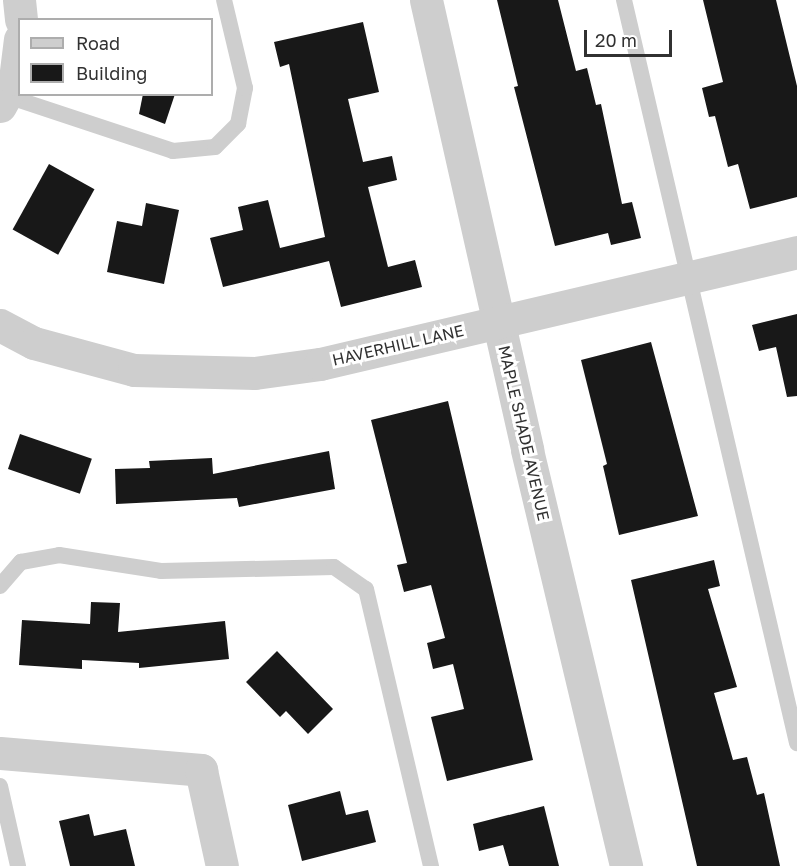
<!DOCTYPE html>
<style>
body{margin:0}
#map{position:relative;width:797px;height:866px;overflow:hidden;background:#fff;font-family:"Golos Text",sans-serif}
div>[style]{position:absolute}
.building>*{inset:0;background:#181818;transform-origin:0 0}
.lane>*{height:16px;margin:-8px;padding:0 8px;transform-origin:8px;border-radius:8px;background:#cecece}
.street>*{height:33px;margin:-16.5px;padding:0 16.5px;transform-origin:16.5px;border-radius:16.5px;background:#cecece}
span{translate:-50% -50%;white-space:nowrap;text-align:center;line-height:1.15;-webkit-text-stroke:6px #fff;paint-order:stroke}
.street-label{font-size:16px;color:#313131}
.legend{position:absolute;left:18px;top:18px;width:195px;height:78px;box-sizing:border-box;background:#fff;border:2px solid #adadad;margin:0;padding:8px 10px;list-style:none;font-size:18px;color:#313131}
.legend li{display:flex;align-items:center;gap:12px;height:30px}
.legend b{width:30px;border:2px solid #adadad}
.scale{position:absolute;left:584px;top:30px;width:88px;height:27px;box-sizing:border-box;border:3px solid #313131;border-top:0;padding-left:8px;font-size:18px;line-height:21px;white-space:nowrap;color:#313131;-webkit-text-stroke:4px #fff;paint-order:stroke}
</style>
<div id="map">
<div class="building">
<div style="clip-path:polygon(497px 0,558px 0,576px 71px,587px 68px,596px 105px,601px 104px,622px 204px,632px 202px,641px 238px,611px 245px,608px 233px,555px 246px,514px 87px,518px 86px)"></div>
<div style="clip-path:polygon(703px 0,776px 0,797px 86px,797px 197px,750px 209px,738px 164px,728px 167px,715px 116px,709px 117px,702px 88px,723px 82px)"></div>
<div style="clip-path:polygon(363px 22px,379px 92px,348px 99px,363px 162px,392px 156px,397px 180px,368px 187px,388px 267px,415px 260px,422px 287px,341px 307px,329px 261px,223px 287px,210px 238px,243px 230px,238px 207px,268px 200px,280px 248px,325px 237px,289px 64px,280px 67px,274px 42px)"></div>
<div style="clip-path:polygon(143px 94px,175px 94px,165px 124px,139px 114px)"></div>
<div style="left:49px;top:164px;width:52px;height:75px;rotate:29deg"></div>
<div style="clip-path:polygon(146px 203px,179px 210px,164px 284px,107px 272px,117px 221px,142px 226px)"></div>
<div style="clip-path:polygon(797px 314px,797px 396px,787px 397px,776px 347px,759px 351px,752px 325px)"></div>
<div style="clip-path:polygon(651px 342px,698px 516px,619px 535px,603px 466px,607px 464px,581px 360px)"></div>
<div style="clip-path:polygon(448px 401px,533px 760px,447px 781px,431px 717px,464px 709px,453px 664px,433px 669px,427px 643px,445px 638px,431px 585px,404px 592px,397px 565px,407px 563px,371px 420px)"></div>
<div style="left:20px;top:434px;width:76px;height:37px;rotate:19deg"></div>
<div style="clip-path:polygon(329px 451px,335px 489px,239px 507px,237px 498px,116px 504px,115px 469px,150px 468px,149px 461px,212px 458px,213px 474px)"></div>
<div style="clip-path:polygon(714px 560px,720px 586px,708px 589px,737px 687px,714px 693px,733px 760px,747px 757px,757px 795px,764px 793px,780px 866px,697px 866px,631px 580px)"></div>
<div style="clip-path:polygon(91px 602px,120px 603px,118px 632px,225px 621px,229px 659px,139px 668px,139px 663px,82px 660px,82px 669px,19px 665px,22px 620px,90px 624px)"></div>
<div style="clip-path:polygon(277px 651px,333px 709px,308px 734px,286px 711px,280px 717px,246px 682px)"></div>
<div style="clip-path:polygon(340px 791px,346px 815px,368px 810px,376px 842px,302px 861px,288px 805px)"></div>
<div style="clip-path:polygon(544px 806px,559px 866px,509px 866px,503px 845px,479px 851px,473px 824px)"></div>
<div style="clip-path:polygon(89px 814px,94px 836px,126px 829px,135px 866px,70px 866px,59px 821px)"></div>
</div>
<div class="lane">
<div style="left:624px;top:0;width:763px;rotate:76.89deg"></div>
<div style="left:1px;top:94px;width:181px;rotate:18.3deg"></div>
<div style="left:173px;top:151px;width:42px;rotate:-5.4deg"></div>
<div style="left:215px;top:147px;width:33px;rotate:-45deg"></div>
<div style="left:238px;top:124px;width:37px;rotate:-79deg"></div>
<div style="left:245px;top:88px;width:90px;rotate:-103.4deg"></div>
<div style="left:0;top:586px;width:32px;rotate:-49deg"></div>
<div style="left:21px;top:562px;width:39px;rotate:-10deg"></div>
<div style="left:59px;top:555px;width:103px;rotate:8.9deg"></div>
<div style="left:161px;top:571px;width:173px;rotate:-1.3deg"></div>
<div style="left:334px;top:567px;width:39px;rotate:35deg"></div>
<div style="left:366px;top:589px;width:285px;rotate:76.8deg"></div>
<div style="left:0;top:786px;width:82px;rotate:77.3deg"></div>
</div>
<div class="street">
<div style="left:19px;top:0;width:20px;rotate:84deg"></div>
<div style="left:426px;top:0;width:461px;rotate:77.3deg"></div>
<div style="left:527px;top:450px;width:428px;rotate:76.6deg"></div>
<div style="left:0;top:106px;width:31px;rotate:-61deg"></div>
<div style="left:15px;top:79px;width:40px;rotate:-82.9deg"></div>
<div style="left:0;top:325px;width:38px;rotate:28deg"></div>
<div style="left:34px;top:343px;width:104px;rotate:15.1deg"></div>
<div style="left:134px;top:370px;width:121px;rotate:1.4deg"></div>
<div style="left:255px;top:373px;width:66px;rotate:-7.9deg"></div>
<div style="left:320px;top:364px;width:490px;rotate:-13.2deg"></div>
<div style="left:0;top:753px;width:202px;rotate:4.8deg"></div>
<div style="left:201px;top:770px;width:98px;rotate:77.7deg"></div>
</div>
<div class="street-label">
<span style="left:398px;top:345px;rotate:-13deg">HAVERHILL LANE</span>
<span style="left:524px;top:433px;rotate:77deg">MAPLE SHADE AVENUE</span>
</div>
<ul class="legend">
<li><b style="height:8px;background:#cecece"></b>Road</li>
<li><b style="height:16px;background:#181818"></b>Building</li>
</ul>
<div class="scale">20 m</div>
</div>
